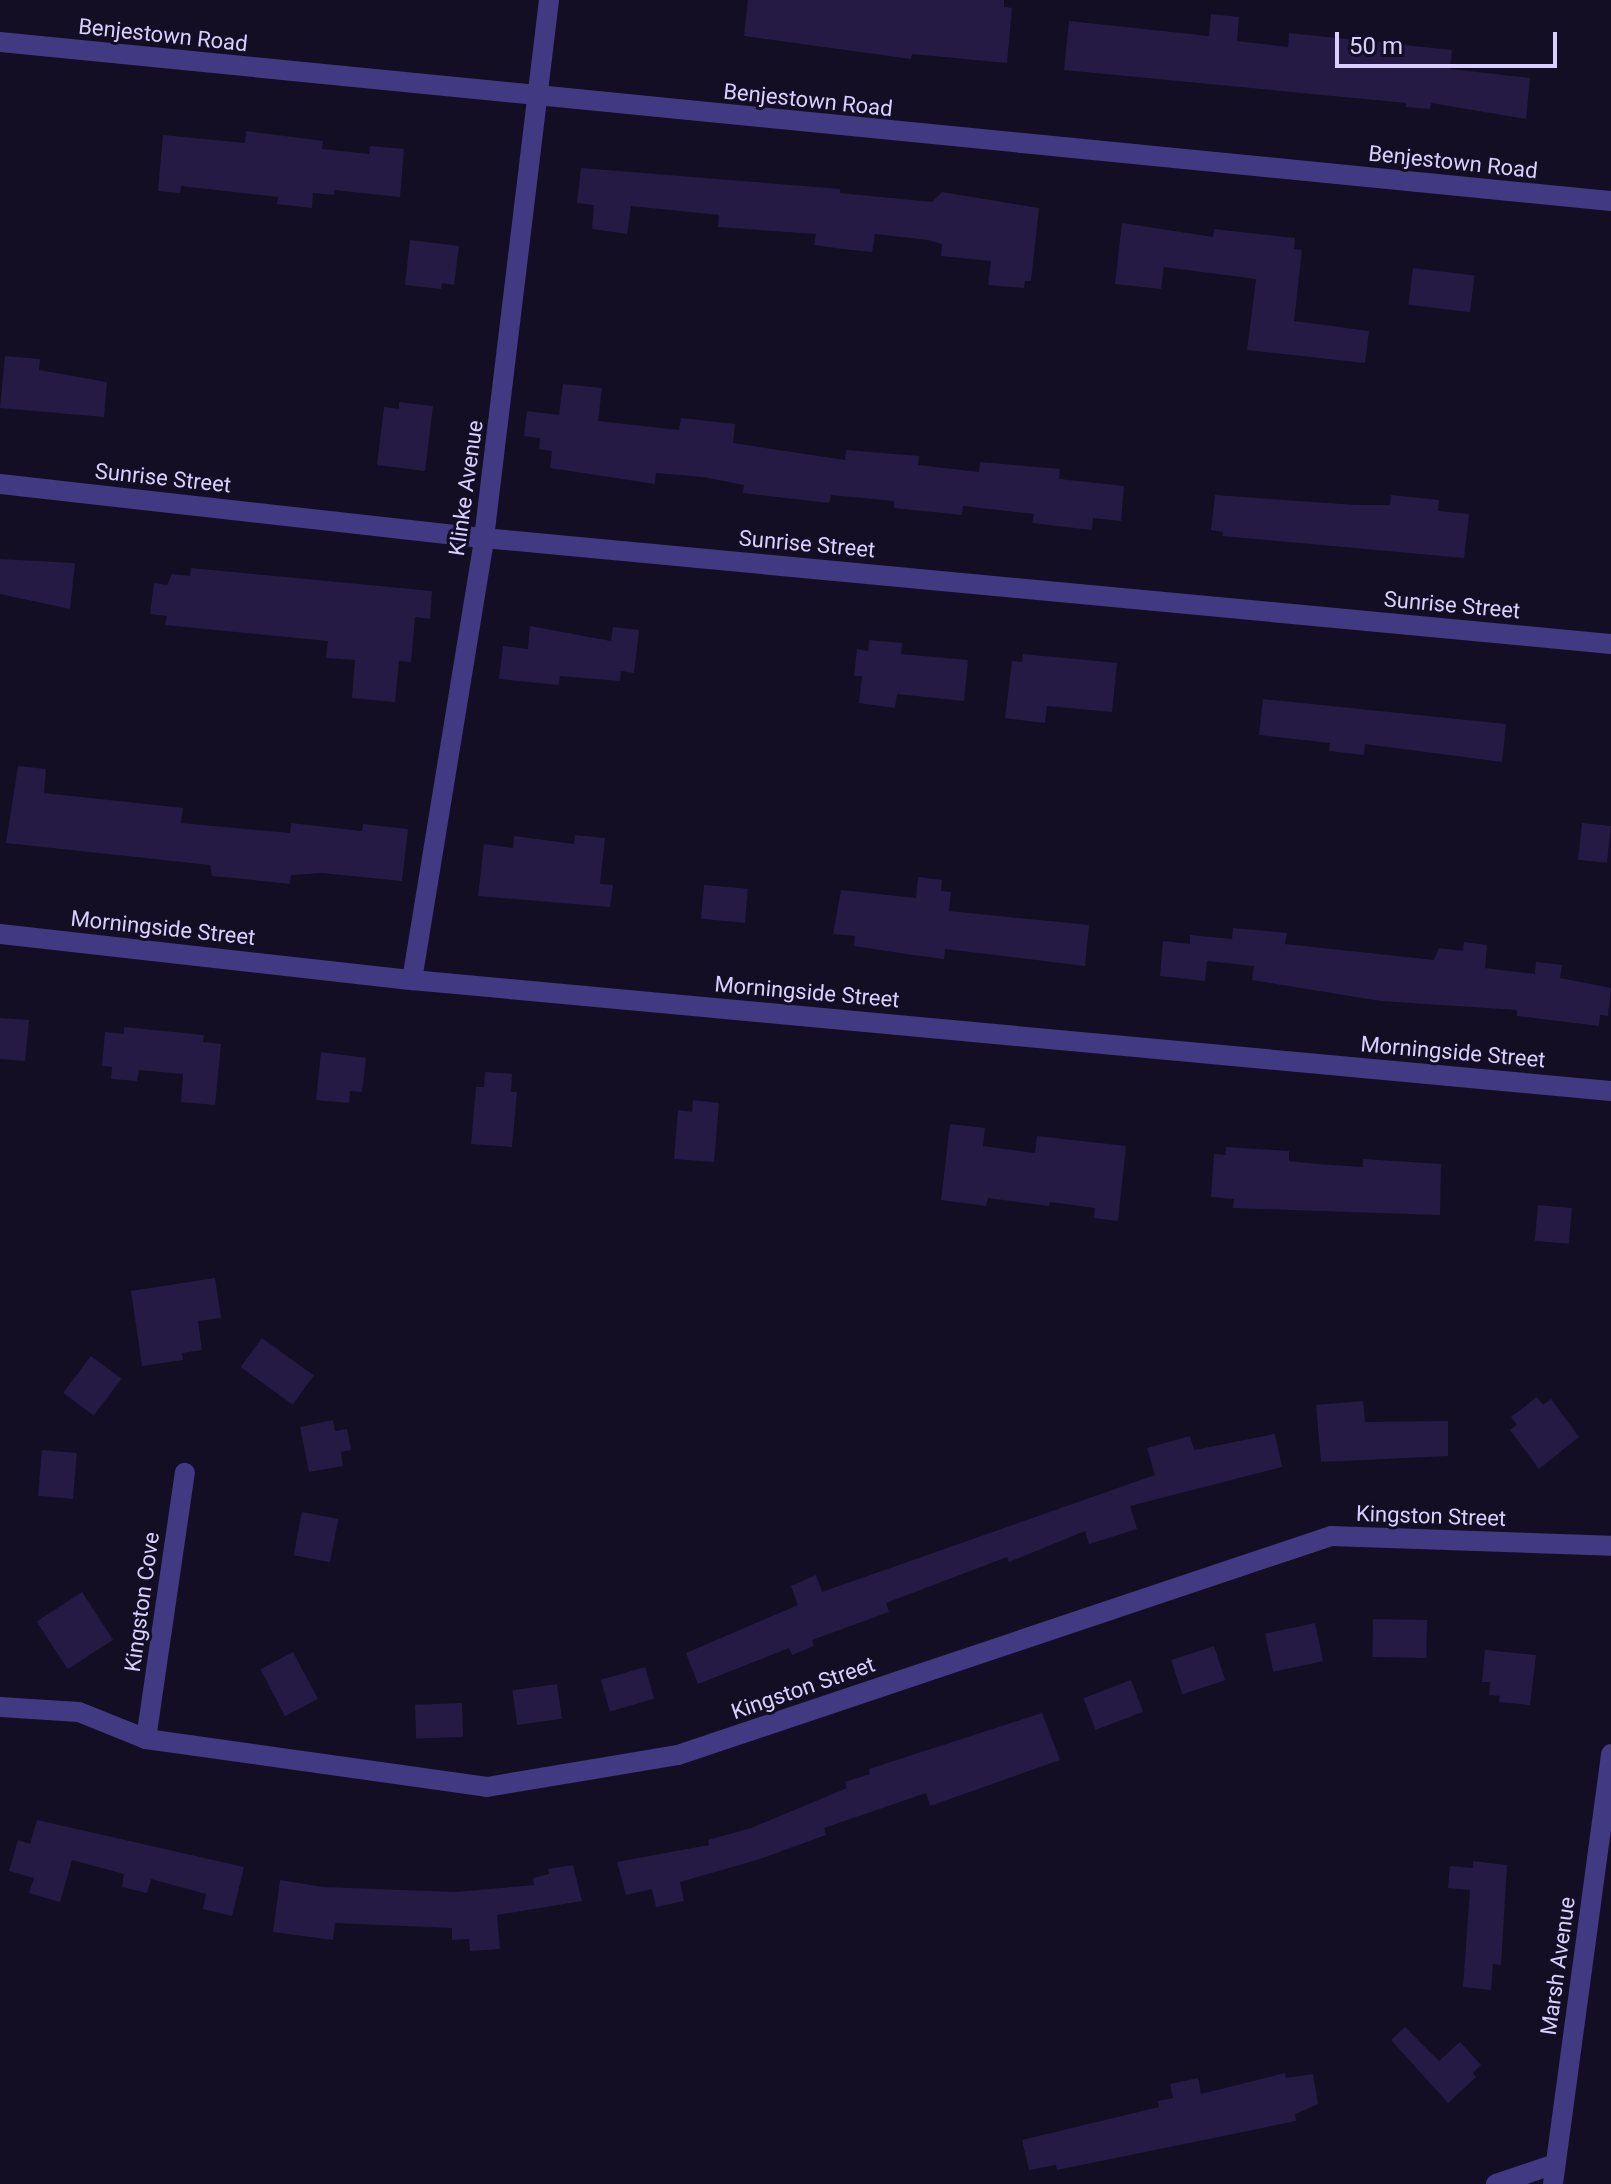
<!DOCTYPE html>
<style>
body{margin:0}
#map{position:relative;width:1611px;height:2184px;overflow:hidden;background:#130e23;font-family:Roboto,sans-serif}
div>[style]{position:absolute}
.building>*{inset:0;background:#251a44;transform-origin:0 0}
.minor>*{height:20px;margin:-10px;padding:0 10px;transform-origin:10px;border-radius:10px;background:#413982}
span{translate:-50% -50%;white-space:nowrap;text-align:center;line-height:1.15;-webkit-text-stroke:6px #130e23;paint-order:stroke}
.street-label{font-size:22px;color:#d9d0ff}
.scale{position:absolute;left:1335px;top:32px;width:222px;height:36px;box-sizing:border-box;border:4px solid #d9d0ff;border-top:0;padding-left:10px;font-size:24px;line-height:28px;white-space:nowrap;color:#d9d0ff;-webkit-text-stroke:6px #130e23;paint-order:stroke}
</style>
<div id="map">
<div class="building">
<div style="clip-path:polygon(748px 0,1004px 0,1004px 7px,1012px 8px,1007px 63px,912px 54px,911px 59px,744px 36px)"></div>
<div style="clip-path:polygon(1211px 14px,1239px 17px,1237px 41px,1288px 47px,1289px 33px,1452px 50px,1450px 69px,1530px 78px,1526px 119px,1431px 103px,1430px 109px,1406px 107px,1406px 103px,1064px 70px,1069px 21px,1209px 36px)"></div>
<div style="clip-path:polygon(246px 131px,323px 141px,322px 149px,369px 154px,370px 146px,404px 149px,400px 197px,334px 190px,334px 195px,313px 193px,312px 208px,277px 204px,278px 197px,181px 186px,180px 193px,158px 191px,163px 135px,245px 143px)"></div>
<div style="clip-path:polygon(581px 168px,840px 189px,840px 193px,932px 202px,942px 192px,1039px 208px,1031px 281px,1025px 281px,1024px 288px,988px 285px,991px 261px,941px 256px,942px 244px,928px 240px,875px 234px,872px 252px,843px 249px,814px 245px,816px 234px,718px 227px,719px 215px,631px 206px,627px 234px,592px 229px,594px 205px,577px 203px)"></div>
<div style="clip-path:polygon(1122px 223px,1213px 237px,1214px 229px,1295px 238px,1294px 249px,1302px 250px,1294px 321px,1369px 331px,1365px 363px,1247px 350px,1256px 279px,1164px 267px,1161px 289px,1115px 284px)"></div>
<div style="clip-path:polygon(410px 240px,459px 246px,454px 285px,442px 283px,441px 289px,405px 285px)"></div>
<div style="left:1413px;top:268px;width:62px;height:37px;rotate:7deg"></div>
<div style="clip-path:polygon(5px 356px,40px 359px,39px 370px,107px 382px,104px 417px,0 408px)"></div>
<div style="clip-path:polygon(563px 384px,602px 388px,598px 421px,679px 430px,681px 418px,735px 424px,733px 443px,845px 460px,846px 450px,919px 456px,918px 465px,979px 472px,980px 462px,1060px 469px,1059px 479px,1124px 486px,1121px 521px,1093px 518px,1092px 530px,1032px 523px,1034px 514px,963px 506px,962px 515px,894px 508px,894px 501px,831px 495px,829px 503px,743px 493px,744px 485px,703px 477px,656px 473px,655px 484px,550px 468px,552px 451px,539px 449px,540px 438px,524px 436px,527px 411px,559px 415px)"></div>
<div style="clip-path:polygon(399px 402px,433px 406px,425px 471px,377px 465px,384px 407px,399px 409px)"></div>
<div style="clip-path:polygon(1215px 495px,1356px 505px,1390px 505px,1391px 495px,1439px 500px,1438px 511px,1469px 514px,1464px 558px,1222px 536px,1223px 532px,1211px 530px)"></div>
<div style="clip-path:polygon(0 559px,75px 563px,70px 609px,0 594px)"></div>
<div style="clip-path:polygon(191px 568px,432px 591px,430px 619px,415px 617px,411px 662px,399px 661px,395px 702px,352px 698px,355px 660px,326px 658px,328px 641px,165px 625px,167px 616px,150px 614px,154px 583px,167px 585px,172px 574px,190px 576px)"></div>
<div style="clip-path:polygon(530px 626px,611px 641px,613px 627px,639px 630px,634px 673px,621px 671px,620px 681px,560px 676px,559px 685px,499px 679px,503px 646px,528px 649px)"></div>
<div style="clip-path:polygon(869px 640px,902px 643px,901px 654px,968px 660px,964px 701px,897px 694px,895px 708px,859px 703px,862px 676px,854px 676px,857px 649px,868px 651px)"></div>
<div style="clip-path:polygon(1023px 654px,1117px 663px,1112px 712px,1047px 706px,1045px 723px,1005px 718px,1012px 661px,1022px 662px)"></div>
<div style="clip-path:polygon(1263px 699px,1506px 724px,1502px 762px,1365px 744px,1364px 755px,1329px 751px,1330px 743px,1259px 735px)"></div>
<div style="clip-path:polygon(18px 766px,46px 769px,44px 793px,183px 808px,181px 823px,290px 833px,291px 823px,362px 831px,363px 824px,408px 829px,402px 881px,322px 873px,291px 875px,290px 884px,234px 878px,212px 876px,210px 865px,6px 843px)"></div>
<div style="left:1582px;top:823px;width:29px;height:37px;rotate:6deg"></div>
<div style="clip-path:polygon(575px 835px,605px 838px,600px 884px,613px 885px,610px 907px,478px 896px,484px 844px,513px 848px,514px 836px,574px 844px)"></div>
<div style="clip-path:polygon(918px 877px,942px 880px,941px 891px,951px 892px,949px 911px,1089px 925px,1085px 966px,945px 949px,944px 959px,913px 955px,854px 946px,855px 936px,833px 934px,841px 890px,916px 898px)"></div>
<div style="left:704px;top:885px;width:44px;height:34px;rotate:5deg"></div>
<div style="clip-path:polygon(1233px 928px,1287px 933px,1285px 944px,1434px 960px,1439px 948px,1463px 951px,1464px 942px,1487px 945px,1485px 968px,1535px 974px,1536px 962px,1562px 965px,1560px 978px,1611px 988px,1608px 1016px,1600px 1015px,1599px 1026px,1517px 1016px,1517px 1010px,1381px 1001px,1252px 980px,1254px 966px,1207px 961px,1205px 981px,1160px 976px,1163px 941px,1190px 944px,1190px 935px,1232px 939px)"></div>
<div style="clip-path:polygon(0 1018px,29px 1020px,25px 1061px,0 1059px)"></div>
<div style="clip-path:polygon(124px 1027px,204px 1035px,203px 1042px,221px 1044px,215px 1105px,181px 1102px,183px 1074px,139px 1070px,137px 1081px,111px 1079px,112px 1067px,102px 1066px,105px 1032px,124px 1034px)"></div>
<div style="clip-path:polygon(321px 1052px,366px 1058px,362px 1092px,350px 1091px,349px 1103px,316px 1100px)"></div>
<div style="clip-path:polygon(485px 1072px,512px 1074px,511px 1092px,517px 1092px,512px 1147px,471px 1144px,476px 1087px,484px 1087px)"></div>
<div style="clip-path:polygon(693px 1100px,719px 1103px,714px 1162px,674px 1159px,678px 1110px,692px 1112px)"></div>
<div style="clip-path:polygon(950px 1124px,985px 1128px,983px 1146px,1035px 1153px,1037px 1136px,1126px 1146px,1118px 1221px,1094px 1218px,1095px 1208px,1050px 1202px,1049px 1206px,988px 1198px,986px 1206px,941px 1200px)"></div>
<div style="clip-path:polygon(1226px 1147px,1289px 1151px,1289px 1161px,1317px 1164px,1363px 1167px,1363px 1159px,1441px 1164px,1440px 1215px,1233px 1208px,1234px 1199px,1211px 1197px,1214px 1154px,1226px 1155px)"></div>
<div style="left:1538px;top:1205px;width:34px;height:36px;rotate:5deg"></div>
<div style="clip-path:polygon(215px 1278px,221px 1318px,198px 1321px,202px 1350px,182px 1353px,183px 1360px,142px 1366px,131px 1291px)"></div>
<div style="left:262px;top:1338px;width:64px;height:36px;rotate:36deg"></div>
<div style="left:91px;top:1356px;width:38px;height:46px;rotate:37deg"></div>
<div style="clip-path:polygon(1537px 1397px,1543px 1405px,1551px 1399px,1579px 1437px,1539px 1469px,1510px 1430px,1517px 1425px,1511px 1417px)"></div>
<div style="clip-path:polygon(1363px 1401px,1365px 1422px,1448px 1421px,1448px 1456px,1321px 1462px,1316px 1405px)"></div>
<div style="clip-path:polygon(333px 1420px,335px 1431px,347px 1429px,351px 1450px,341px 1452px,343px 1466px,309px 1472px,300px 1427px)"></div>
<div style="clip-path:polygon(1275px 1434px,1282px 1467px,1130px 1506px,1137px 1529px,1089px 1544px,1085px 1531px,1009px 1562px,1007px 1557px,886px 1603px,889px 1612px,812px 1640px,814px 1646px,792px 1655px,789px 1648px,698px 1684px,686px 1653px,798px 1605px,791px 1586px,816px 1575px,822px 1592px,1155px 1475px,1147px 1448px,1190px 1436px,1194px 1450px)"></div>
<div style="left:42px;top:1450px;width:35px;height:46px;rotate:5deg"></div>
<div style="left:302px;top:1512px;width:37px;height:44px;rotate:11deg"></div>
<div style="left:82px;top:1592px;width:57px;height:54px;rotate:57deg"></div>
<div style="left:1373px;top:1619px;width:54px;height:38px;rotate:1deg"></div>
<div style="left:1315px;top:1623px;width:39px;height:51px;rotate:78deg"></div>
<div style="left:1214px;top:1646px;width:36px;height:45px;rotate:72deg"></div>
<div style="clip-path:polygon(1485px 1650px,1536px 1655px,1530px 1705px,1499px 1702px,1500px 1696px,1489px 1695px,1490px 1682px,1482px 1682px)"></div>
<div style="left:293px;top:1652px;width:53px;height:37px;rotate:62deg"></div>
<div style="left:645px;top:1667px;width:33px;height:46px;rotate:74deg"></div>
<div style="left:1131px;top:1680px;width:34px;height:51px;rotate:69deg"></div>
<div style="left:557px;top:1684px;width:35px;height:45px;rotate:82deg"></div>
<div style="left:462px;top:1703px;width:34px;height:47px;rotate:88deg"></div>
<div style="clip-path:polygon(1042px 1713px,1060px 1760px,930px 1806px,926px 1793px,824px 1828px,826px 1835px,760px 1859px,680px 1882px,684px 1901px,656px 1907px,652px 1889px,626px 1895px,617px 1862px,709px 1845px,708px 1840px,751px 1828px,847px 1788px,845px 1782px,870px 1774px,869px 1769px)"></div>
<div style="clip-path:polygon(37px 1820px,244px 1867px,232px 1916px,203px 1909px,206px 1894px,151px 1879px,147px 1893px,122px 1887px,124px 1874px,72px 1860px,60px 1902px,29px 1893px,34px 1878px,9px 1871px,18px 1840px,30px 1844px)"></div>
<div style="clip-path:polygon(1473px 1861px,1507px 1865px,1501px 1965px,1493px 1964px,1491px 1990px,1463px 1987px,1470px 1890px,1448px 1888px,1450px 1866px,1473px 1868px)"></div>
<div style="clip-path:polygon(573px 1865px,582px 1901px,497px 1915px,500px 1949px,470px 1951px,469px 1939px,452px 1940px,452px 1928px,335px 1923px,333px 1940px,273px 1932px,280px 1880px,323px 1887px,455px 1892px,534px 1885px,533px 1878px,549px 1874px,548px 1869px)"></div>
<div style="clip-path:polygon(1405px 2027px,1439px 2061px,1460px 2042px,1481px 2065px,1473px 2073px,1476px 2077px,1448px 2103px,1391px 2040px)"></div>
<div style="clip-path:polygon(1285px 2073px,1286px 2078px,1313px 2074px,1318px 2104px,1295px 2114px,1296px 2121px,1057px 2170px,1056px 2165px,1029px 2170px,1022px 2140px,1159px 2107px,1158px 2101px,1173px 2098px,1170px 2084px,1198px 2078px,1201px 2094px)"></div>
</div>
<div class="minor">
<div style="left:0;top:42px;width:1619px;rotate:5.64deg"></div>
<div style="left:0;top:484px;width:487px;rotate:6.4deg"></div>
<div style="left:484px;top:538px;width:1132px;rotate:5.37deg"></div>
<div style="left:0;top:934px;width:415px;rotate:6.4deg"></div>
<div style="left:412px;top:980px;width:1204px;rotate:5.29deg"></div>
<div style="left:412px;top:980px;width:448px;rotate:-80.7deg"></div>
<div style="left:484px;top:538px;width:542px;rotate:-83.11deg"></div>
<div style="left:0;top:1707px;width:79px;rotate:3.6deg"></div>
<div style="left:79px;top:1712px;width:72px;rotate:21.9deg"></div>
<div style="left:146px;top:1739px;width:344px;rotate:8deg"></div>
<div style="left:487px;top:1787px;width:194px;rotate:-9.5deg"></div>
<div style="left:678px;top:1755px;width:689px;rotate:-18.54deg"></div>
<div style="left:1331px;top:1536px;width:280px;rotate:2deg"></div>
<div style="left:146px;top:1739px;width:269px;rotate:-81.7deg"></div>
<div style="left:1496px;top:2184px;width:62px;rotate:-18.7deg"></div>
<div style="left:1553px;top:2184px;width:434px;rotate:-82.3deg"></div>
</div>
<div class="street-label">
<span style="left:163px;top:35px;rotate:6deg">Benjestown Road</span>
<span style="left:808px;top:100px;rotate:6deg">Benjestown Road</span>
<span style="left:1453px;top:162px;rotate:6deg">Benjestown Road</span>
<span style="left:163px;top:478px;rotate:6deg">Sunrise Street</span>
<span style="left:466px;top:488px;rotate:-82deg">Klinke Avenue</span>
<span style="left:807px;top:544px;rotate:5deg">Sunrise Street</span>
<span style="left:1452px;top:605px;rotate:5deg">Sunrise Street</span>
<span style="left:163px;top:928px;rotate:6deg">Morningside Street</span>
<span style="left:807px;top:992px;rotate:5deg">Morningside Street</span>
<span style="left:1453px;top:1052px;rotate:5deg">Morningside Street</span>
<span style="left:1431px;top:1516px;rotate:2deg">Kingston Street</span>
<span style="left:142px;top:1602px;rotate:-82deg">Kingston Cove</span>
<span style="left:803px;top:1688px;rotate:-19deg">Kingston Street</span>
<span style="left:1558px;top:1966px;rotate:-82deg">Marsh Avenue</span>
</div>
<div class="scale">50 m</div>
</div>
